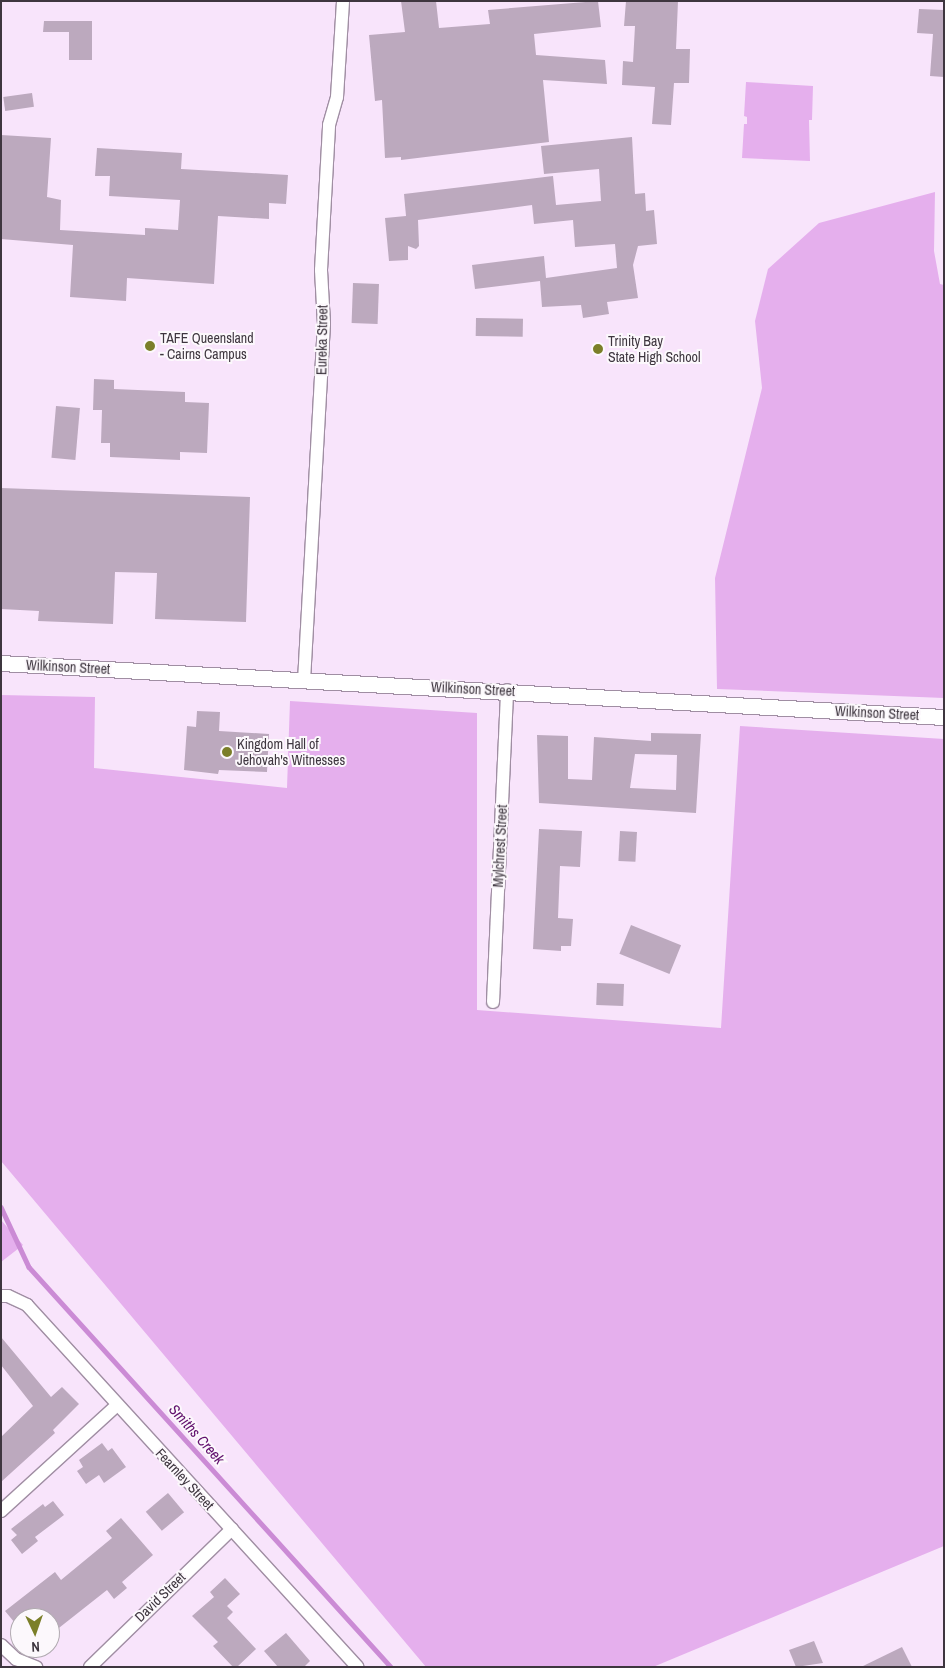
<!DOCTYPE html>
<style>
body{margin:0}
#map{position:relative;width:945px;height:1668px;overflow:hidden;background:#f8e4fb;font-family:"Archivo Narrow",sans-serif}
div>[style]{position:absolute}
.green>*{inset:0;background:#e5afed}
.stream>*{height:4.5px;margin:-2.25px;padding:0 2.25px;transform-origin:2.25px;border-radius:2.25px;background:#cb8bd5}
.building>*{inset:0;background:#bca9be;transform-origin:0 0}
.roads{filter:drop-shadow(1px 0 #a08ea3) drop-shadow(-1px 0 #a08ea3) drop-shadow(0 1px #a08ea3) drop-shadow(0 -1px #a08ea3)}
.minor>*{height:12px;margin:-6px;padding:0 6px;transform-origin:6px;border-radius:6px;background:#fff}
.tertiary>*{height:15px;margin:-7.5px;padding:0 7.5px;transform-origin:7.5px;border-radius:7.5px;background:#fff}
.dots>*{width:14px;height:14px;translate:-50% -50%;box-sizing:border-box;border:2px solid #fcf8fc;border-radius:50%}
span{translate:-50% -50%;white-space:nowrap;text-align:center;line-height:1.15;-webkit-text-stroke:4px #fcf8fc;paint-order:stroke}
.poi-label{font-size:14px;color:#3e363f}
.left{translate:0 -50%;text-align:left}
.street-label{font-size:14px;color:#3e363f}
.water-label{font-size:15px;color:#600f6c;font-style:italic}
.frame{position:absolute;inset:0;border:2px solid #3e363f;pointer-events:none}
.north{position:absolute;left:10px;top:1608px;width:50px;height:50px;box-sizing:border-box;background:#fcf8fc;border:1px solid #b0aab0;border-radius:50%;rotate:177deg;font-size:14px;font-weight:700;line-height:20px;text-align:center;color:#3e363f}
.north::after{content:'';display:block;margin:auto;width:18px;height:22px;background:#7b7f29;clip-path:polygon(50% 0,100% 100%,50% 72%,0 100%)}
</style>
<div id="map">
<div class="green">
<div style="clip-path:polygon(746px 82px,813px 86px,812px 120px,809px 120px,810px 161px,742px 158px,744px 124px,747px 124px,747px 117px,744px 116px)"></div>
<div style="clip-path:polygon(935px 192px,934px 251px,940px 284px,944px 285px,944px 698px,717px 689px,715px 578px,762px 388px,755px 321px,768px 269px,819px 223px)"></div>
<div style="clip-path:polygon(1px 695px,95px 697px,94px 768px,287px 788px,290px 701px,477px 713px,477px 1010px,721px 1028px,740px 726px,944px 739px,944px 1546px,653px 1667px,426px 1667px,1px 1161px)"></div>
<div style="clip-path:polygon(1px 1220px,23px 1245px,1px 1262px)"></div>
</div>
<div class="stream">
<div style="left:1px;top:1207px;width:66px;rotate:65deg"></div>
<div style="left:29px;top:1267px;width:539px;rotate:47.85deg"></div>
</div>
<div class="building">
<div style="clip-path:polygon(401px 1px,436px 1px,439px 28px,490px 24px,488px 10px,598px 1px,601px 27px,534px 34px,536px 55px,605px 60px,607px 84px,543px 80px,549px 142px,401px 160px,401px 157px,385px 158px,382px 100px,375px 101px,369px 35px,405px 32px)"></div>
<div style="clip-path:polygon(626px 1px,678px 1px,676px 49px,690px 49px,689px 83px,674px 83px,671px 125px,652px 124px,655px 87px,622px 85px,623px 61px,633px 62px,635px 26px,624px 26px)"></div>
<div style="clip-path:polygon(919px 9px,944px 10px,944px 77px,930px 76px,933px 34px,917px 33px)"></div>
<div style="clip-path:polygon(44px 21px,92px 21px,92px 60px,69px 60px,69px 32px,43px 32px)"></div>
<div style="left:32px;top:93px;width:14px;height:29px;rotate:82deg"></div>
<div style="clip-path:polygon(1px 135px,51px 138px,47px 197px,61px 200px,60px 230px,145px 235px,145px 228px,178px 230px,180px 200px,109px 196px,110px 176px,95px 176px,97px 148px,182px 153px,181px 169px,288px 175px,286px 204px,269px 203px,269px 219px,218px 216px,214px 284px,127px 278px,126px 301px,70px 297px,73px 245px,1px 239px)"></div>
<div style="clip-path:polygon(632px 137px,635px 194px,645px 193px,646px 211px,654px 210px,657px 244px,638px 246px,633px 265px,638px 298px,607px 302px,609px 314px,583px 318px,581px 305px,542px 307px,540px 281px,475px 289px,472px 265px,544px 256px,546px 278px,617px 268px,615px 244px,575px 247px,573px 220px,534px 224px,532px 205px,418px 220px,419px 246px,416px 249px,408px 246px,408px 260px,389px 261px,385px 218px,406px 216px,404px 194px,553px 176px,556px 205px,601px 201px,599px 169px,544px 174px,541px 146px)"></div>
<div style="left:353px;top:283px;width:26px;height:40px;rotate:2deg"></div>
<div style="left:476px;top:318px;width:47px;height:18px;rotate:1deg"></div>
<div style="clip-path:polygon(94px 379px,114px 380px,114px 389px,185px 392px,185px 402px,209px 403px,207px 453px,180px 452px,180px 460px,110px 457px,110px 443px,101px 443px,102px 410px,93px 410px)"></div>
<div style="left:56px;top:406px;width:24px;height:52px;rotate:5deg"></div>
<div style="clip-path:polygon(1px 488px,250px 497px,246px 622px,155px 619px,157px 573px,115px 572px,113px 624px,38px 621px,39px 611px,1px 609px)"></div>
<div style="clip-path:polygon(197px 711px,220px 712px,219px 731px,269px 734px,267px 772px,219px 770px,218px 774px,184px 770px,187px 726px,196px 727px)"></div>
<div style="clip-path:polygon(evenodd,651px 733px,701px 734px,696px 813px,539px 803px,537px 735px,568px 736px,568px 779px,592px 780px,594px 737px,651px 741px,651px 733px,635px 754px,677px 755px,676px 790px,630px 788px,635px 754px)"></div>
<div style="clip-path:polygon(539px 829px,582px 831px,580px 867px,560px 866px,558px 918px,573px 919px,571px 946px,561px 946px,561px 951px,533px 949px)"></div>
<div style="left:620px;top:831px;width:17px;height:30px;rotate:3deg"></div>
<div style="left:631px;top:925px;width:54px;height:31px;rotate:22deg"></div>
<div style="left:597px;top:983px;width:27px;height:22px;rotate:2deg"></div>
<div style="clip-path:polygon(1px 1337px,51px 1397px,62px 1387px,79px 1404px,53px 1430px,55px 1433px,1px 1482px,1px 1437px,33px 1406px,1px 1365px)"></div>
<div style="clip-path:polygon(102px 1443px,108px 1451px,112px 1448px,126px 1467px,104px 1483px,99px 1475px,86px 1484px,77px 1471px,83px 1467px,79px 1460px)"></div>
<div style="left:168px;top:1493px;width:25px;height:29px;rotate:50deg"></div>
<div style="clip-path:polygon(53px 1501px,64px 1515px,35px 1537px,38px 1541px,22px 1554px,11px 1540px,17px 1535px,11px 1529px,43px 1504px,45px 1507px)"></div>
<div style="clip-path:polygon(121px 1518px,153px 1555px,122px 1582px,127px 1588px,114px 1599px,107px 1590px,50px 1635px,50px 1618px,20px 1618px,20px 1629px,5px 1611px,55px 1572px,61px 1580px,112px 1538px,106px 1531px)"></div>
<div style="clip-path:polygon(225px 1578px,240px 1594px,227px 1606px,233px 1612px,227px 1618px,256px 1649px,237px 1667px,233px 1667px,213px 1646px,218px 1642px,192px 1616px,214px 1597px,210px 1592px)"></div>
<div style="clip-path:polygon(286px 1633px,310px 1661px,304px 1667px,278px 1667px,264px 1651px)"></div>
<div style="clip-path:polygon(814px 1641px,823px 1663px,796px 1667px,789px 1650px)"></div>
<div style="clip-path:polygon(902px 1647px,912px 1667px,861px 1667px)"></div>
</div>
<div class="roads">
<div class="minor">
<div style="left:304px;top:681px;width:358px;rotate:-86.8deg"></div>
<div style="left:324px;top:324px;width:54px;rotate:-93.2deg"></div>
<div style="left:321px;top:270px;width:145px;rotate:-86.8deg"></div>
<div style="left:329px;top:125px;width:29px;rotate:-74deg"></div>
<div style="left:337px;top:97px;width:96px;rotate:-86.4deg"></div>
<div style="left:493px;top:1002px;width:312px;rotate:-87.4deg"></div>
<div style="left:1px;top:1296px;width:7px"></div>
<div style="left:8px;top:1296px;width:21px;rotate:25deg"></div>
<div style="left:27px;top:1305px;width:490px;rotate:47.6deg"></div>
<div style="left:1px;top:1511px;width:156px;rotate:-42.4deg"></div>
<div style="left:1px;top:1645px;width:21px;rotate:43deg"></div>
<div style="left:16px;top:1659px;width:22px;rotate:22deg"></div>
<div style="left:90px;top:1667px;width:198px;rotate:-44.2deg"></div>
</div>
<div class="tertiary">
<div style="left:1px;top:663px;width:945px;rotate:3.28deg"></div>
</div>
</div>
<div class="dots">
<div style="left:150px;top:346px;background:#7b7f29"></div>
<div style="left:598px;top:349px;background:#7b7f29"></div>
<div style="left:227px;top:752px;background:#7b7f29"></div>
</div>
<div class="poi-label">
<span class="left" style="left:160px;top:346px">TAFE Queensland<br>- Cairns Campus</span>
<span class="left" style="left:608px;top:349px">Trinity Bay<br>State High School</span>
<span class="left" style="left:237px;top:752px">Kingdom Hall of<br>Jehovah's Witnesses</span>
</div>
<div class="street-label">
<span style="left:322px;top:340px;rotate:-89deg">Eureka Street</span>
<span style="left:68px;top:667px;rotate:3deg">Wilkinson Street</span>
<span style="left:473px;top:689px;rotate:3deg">Wilkinson Street</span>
<span style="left:877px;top:713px;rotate:3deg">Wilkinson Street</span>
<span style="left:500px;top:846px;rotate:-87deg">Mylchrest Street</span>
<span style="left:185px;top:1479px;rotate:47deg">Fearnley Street</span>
<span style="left:160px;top:1597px;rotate:-44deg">David Street</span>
</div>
<div class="water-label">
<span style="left:197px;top:1434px;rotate:48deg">Smiths Creek</span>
</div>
<div class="frame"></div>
<div class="north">N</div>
</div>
